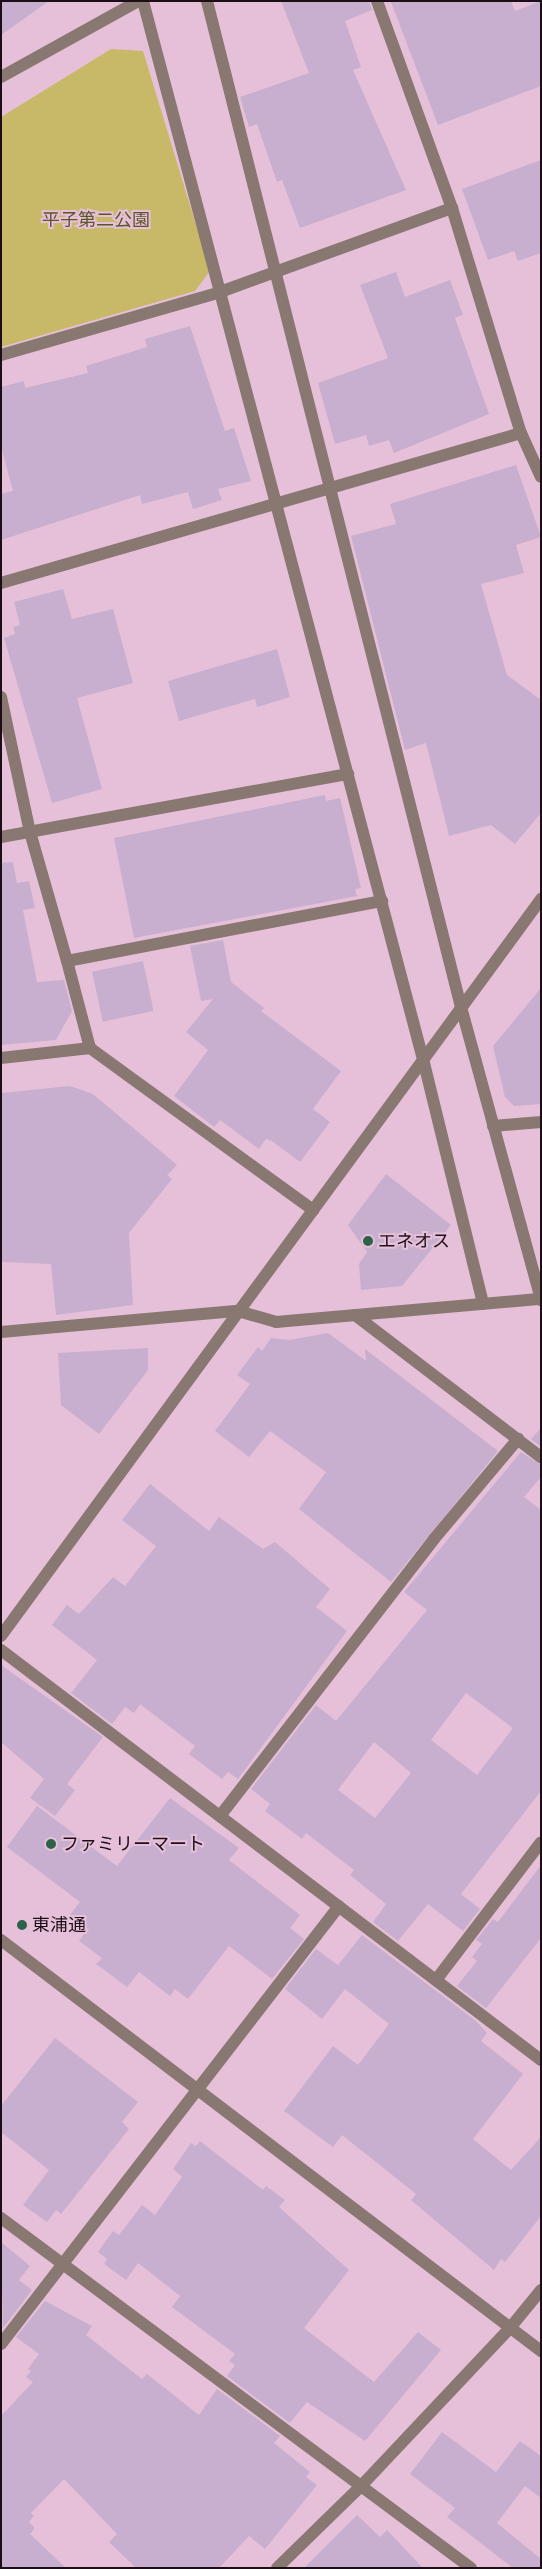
<!DOCTYPE html>
<meta charset="utf-8">
<style>
body{margin:0}
#map{position:relative;width:542px;height:2569px;overflow:hidden;background:#e6c0d8;font-family:"Fira Sans","Noto Sans JP",sans-serif}
div>[style]{position:absolute}
.green>*{inset:0;background:#c7b968}
.building>*{inset:0;background:#c8aecf;transform-origin:0 0}
.minor>*{height:12px;margin:-6px;padding:0 6px;transform-origin:6px;border-radius:6px;background:#897771}
.dots>*{width:14px;height:14px;translate:-50% -50%;box-sizing:border-box;border:2px solid #e6c0d8;border-radius:50%}
span{translate:-50% -50%;white-space:nowrap;text-align:center;line-height:1.15;-webkit-text-stroke:4px #e6c0d8;paint-order:stroke}
.park-label{font-size:18px;color:#5c552a}
.poi-label{font-size:18px;color:#1b0e17}
.left{translate:0 -50%;text-align:left}
.frame{position:absolute;inset:0;border:2px solid #1b0e17;pointer-events:none}
</style>
<div id="map">
<div class="green">
<div style="clip-path:polygon(111px 49px,143px 51px,210px 271px,195px 291px,1px 347px,1px 117px)"></div>
</div>
<div class="building">
<div style="clip-path:polygon(1px 1px,49px 1px,1px 35px)"></div>
<div style="clip-path:polygon(281px 1px,369px 1px,372px 10px,345px 21px,361px 67px,353px 70px,406px 190px,300px 228px,282px 180px,277px 182px,257px 124px,249px 127px,240px 97px,309px 73px)"></div>
<div style="clip-path:polygon(386px 1px,511px 1px,515px 11px,541px 1px,541px 86px,438px 125px,391px 2px)"></div>
<div style="clip-path:polygon(541px 160px,541px 253px,518px 261px,514px 251px,488px 260px,462px 189px)"></div>
<div style="clip-path:polygon(396px 272px,405px 297px,450px 280px,463px 315px,455px 318px,489px 414px,394px 453px,389px 440px,369px 446px,366px 435px,335px 444px,318px 383px,388px 358px,360px 285px)"></div>
<div style="clip-path:polygon(190px 326px,225px 431px,234px 428px,251px 481px,218px 489px,222px 500px,193px 509px,188px 492px,142px 504px,140px 495px,1px 540px,1px 494px,13px 491px,1px 446px,1px 387px,24px 381px,25px 388px,88px 373px,86px 366px,147px 347px,145px 339px)"></div>
<div style="clip-path:polygon(516px 465px,541px 537px,516px 545px,524px 573px,481px 584px,507px 675px,541px 700px,541px 813px,515px 844px,491px 825px,449px 836px,426px 743px,405px 750px,351px 536px,396px 524px,390px 504px)"></div>
<div style="clip-path:polygon(63px 589px,72px 619px,113px 609px,133px 683px,77px 698px,102px 789px,52px 803px,4px 638px,15px 634px,13px 627px,20px 625px,14px 602px)"></div>
<div style="clip-path:polygon(277px 649px,290px 697px,257px 707px,255px 699px,179px 721px,168px 681px)"></div>
<div style="clip-path:polygon(325px 795px,326px 801px,340px 798px,361px 888px,355px 889px,357px 896px,134px 938px,114px 838px)"></div>
<div style="clip-path:polygon(13px 862px,17px 883px,29px 881px,35px 908px,23px 910px,37px 982px,64px 980px,72px 1011px,56px 1040px,1px 1045px,1px 863px)"></div>
<div style="clip-path:polygon(223px 940px,231px 982px,264px 1008px,261px 1011px,341px 1071px,313px 1109px,330px 1122px,300px 1162px,272px 1141px,266px 1139px,259px 1149px,220px 1120px,214px 1127px,174px 1096px,208px 1050px,186px 1032px,213px 999px,201px 1001px,190px 946px)"></div>
<div style="left:143px;top:961px;width:51px;height:52px;rotate:78deg"></div>
<div style="clip-path:polygon(541px 988px,541px 1104px,514px 1106px,505px 1097px,493px 1046px)"></div>
<div style="clip-path:polygon(70px 1086px,93px 1094px,177px 1165px,167px 1175px,172px 1179px,129px 1233px,133px 1305px,56px 1315px,51px 1264px,1px 1262px,1px 1093px)"></div>
<div style="clip-path:polygon(386px 1174px,451px 1225px,402px 1286px,361px 1290px,359px 1264px,367px 1252px,348px 1225px)"></div>
<div style="clip-path:polygon(328px 1333px,366px 1361px,365px 1349px,498px 1451px,391px 1582px,299px 1509px,326px 1472px,270px 1431px,249px 1457px,215px 1431px,250px 1384px,237px 1375px,258px 1347px,262px 1351px,271px 1338px,289px 1340px)"></div>
<div style="clip-path:polygon(148px 1348px,148px 1370px,99px 1434px,61px 1405px,58px 1353px)"></div>
<div style="clip-path:polygon(541px 1428px,541px 1447px,531px 1439px)"></div>
<div style="clip-path:polygon(evenodd,521px 1452px,541px 1465px,541px 1477px,524px 1497px,541px 1510px,541px 1791px,461px 1894px,480px 1909px,463px 1931px,428px 1904px,398px 1941px,373px 1922px,386px 1904px,350px 1875px,354px 1870px,306px 1833px,302px 1839px,265px 1811px,270px 1804px,251px 1789px,316px 1705px,336px 1721px,427px 1610px,404px 1592px,521px 1452px,466px 1693px,513px 1728px,477px 1775px,431px 1740px,466px 1693px,521px 1452px,374px 1742px,411px 1773px,375px 1818px,338px 1790px,374px 1742px)"></div>
<div style="clip-path:polygon(150px 1484px,209px 1531px,219px 1517px,263px 1549px,275px 1542px,330px 1589px,316px 1607px,347px 1631px,238px 1779px,228px 1772px,222px 1779px,189px 1754px,195px 1746px,140px 1704px,134px 1713px,125px 1707px,112px 1724px,71px 1693px,97px 1660px,52px 1625px,67px 1605px,79px 1614px,113px 1577px,125px 1586px,156px 1546px,122px 1520px)"></div>
<div style="clip-path:polygon(1px 1665px,103px 1737px,67px 1784px,75px 1790px,55px 1816px,30px 1798px,44px 1779px,1px 1742px)"></div>
<div style="clip-path:polygon(170px 1798px,239px 1848px,229px 1860px,300px 1915px,290px 1928px,304px 1939px,272px 1979px,229px 1946px,188px 1999px,175px 1989px,170px 1996px,139px 1972px,127px 1987px,96px 1964px,102px 1958px,79px 1941px,87px 1930px,69px 1916px,80px 1902px,7px 1847px,37px 1806px,117px 1866px)"></div>
<div style="clip-path:polygon(541px 1865px,541px 1938px,486px 2008px,457px 1986px,477px 1961px,472px 1957px,482px 1944px,476px 1940px,493px 1919px,498px 1922px)"></div>
<div style="clip-path:polygon(362px 1935px,476px 2021px,487px 2033px,481px 2041px,523px 2074px,473px 2139px,511px 2170px,541px 2137px,541px 2216px,505px 2262px,501px 2259px,494px 2270px,411px 2200px,416px 2194px,342px 2135px,333px 2147px,284px 2111px,333px 2046px,358px 2065px,389px 2024px,345px 1989px,322px 2019px,285px 1989px,316px 1949px,338px 1965px)"></div>
<div style="clip-path:polygon(55px 2038px,138px 2102px,122px 2122px,129px 2129px,61px 2214px,56px 2210px,47px 2222px,23px 2205px,49px 2170px,1px 2132px,1px 2106px)"></div>
<div style="clip-path:polygon(200px 2141px,263px 2190px,266px 2186px,285px 2200px,279px 2207px,349px 2270px,304px 2328px,374px 2382px,418px 2332px,441px 2350px,365px 2441px,307px 2402px,290px 2423px,227px 2376px,235px 2365px,229px 2361px,235px 2354px,172px 2307px,180px 2296px,138px 2263px,126px 2280px,104px 2264px,107px 2259px,98px 2252px,113px 2231px,119px 2235px,142px 2205px,155px 2215px,182px 2177px,173px 2169px,191px 2143px,196px 2146px)"></div>
<div style="clip-path:polygon(1px 2242px,30px 2266px,19px 2280px,32px 2290px,3px 2328px)"></div>
<div style="clip-path:polygon(45px 2301px,92px 2326px,86px 2335px,142px 2379px,147px 2374px,199px 2415px,217px 2389px,280px 2436px,274px 2443px,310px 2472px,306px 2477px,317px 2485px,265px 2549px,249px 2536px,219px 2568px,136px 2568px,109px 2542px,117px 2534px,64px 2479px,31px 2513px,34px 2516px,29px 2522px,35px 2528px,30px 2534px,66px 2568px,1px 2568px,1px 2416px,33px 2382px,26px 2377px,31px 2371px,28px 2369px,39px 2354px,16px 2337px)"></div>
<div style="clip-path:polygon(442px 2432px,496px 2472px,520px 2441px,541px 2456px,541px 2498px,525px 2486px,497px 2523px,541px 2559px,541px 2568px,513px 2568px,447px 2517px,455px 2508px,410px 2474px)"></div>
<div style="clip-path:polygon(357px 2515px,380px 2537px,387px 2530px,423px 2568px,304px 2568px)"></div>
</div>
<div class="minor">
<div style="left:143px;top:1px;width:1094px;rotate:75.18deg"></div>
<div style="left:423px;top:1059px;width:252px;rotate:76.2deg"></div>
<div style="left:207px;top:1px;width:1038px;rotate:75.83deg"></div>
<div style="left:461px;top:1007px;width:304px;rotate:74.7deg"></div>
<div style="left:377px;top:1px;width:220px;rotate:70.1deg"></div>
<div style="left:452px;top:208px;width:235px;rotate:73deg"></div>
<div style="left:521px;top:433px;width:48px;rotate:65.6deg"></div>
<div style="left:1px;top:77px;width:157px;rotate:-29deg"></div>
<div style="left:1px;top:355px;width:228px;rotate:-16deg"></div>
<div style="left:220px;top:292px;width:247px;rotate:-19.9deg"></div>
<div style="left:1px;top:583px;width:541px;rotate:-16.09deg"></div>
<div style="left:1px;top:697px;width:138px;rotate:77.9deg"></div>
<div style="left:30px;top:832px;width:134px;rotate:74deg"></div>
<div style="left:67px;top:961px;width:321px;rotate:-10.8deg"></div>
<div style="left:1px;top:837px;width:353px;rotate:-10.3deg"></div>
<div style="left:67px;top:961px;width:90px;rotate:75.2deg"></div>
<div style="left:90px;top:1048px;width:276px;rotate:36deg"></div>
<div style="left:1px;top:1058px;width:90px;rotate:-6.4deg"></div>
<div style="left:493px;top:1126px;width:48px;rotate:-4.8deg"></div>
<div style="left:355px;top:1315px;width:234px;rotate:37.4deg"></div>
<div style="left:1px;top:1332px;width:238px;rotate:-5.1deg"></div>
<div style="left:238px;top:1311px;width:40px;rotate:16deg"></div>
<div style="left:276px;top:1322px;width:266px;rotate:-5deg"></div>
<div style="left:1px;top:1636px;width:914px;rotate:-53.77deg"></div>
<div style="left:1px;top:1650px;width:678px;rotate:37.21deg"></div>
<div style="left:220px;top:1816px;width:350px;rotate:-52.3deg"></div>
<div style="left:434px;top:1539px;width:131px;rotate:-50deg"></div>
<div style="left:1px;top:1940px;width:679px;rotate:37.28deg"></div>
<div style="left:436px;top:1980px;width:173px;rotate:-52.7deg"></div>
<div style="left:1px;top:2218px;width:586px;rotate:36.67deg"></div>
<div style="left:1px;top:2344px;width:553px;rotate:-52.34deg"></div>
<div style="left:277px;top:2568px;width:119px;rotate:-44.3deg"></div>
<div style="left:362px;top:2485px;width:216px;rotate:-46.7deg"></div>
<div style="left:510px;top:2328px;width:49px;rotate:-50.8deg"></div>
</div>
<div class="dots">
<div style="left:368px;top:1241px;background:#2e6248"></div>
<div style="left:51px;top:1844px;background:#2e6248"></div>
<div style="left:22px;top:1925px;background:#2e6248"></div>
</div>
<div class="park-label">
<span style="left:96px;top:220px">平子第二公園</span>
</div>
<div class="poi-label">
<span class="left" style="left:378px;top:1241px">エネオス</span>
<span class="left" style="left:61px;top:1844px">ファミリーマート</span>
<span class="left" style="left:32px;top:1925px">東浦通</span>
</div>
<div class="frame"></div>
</div>
